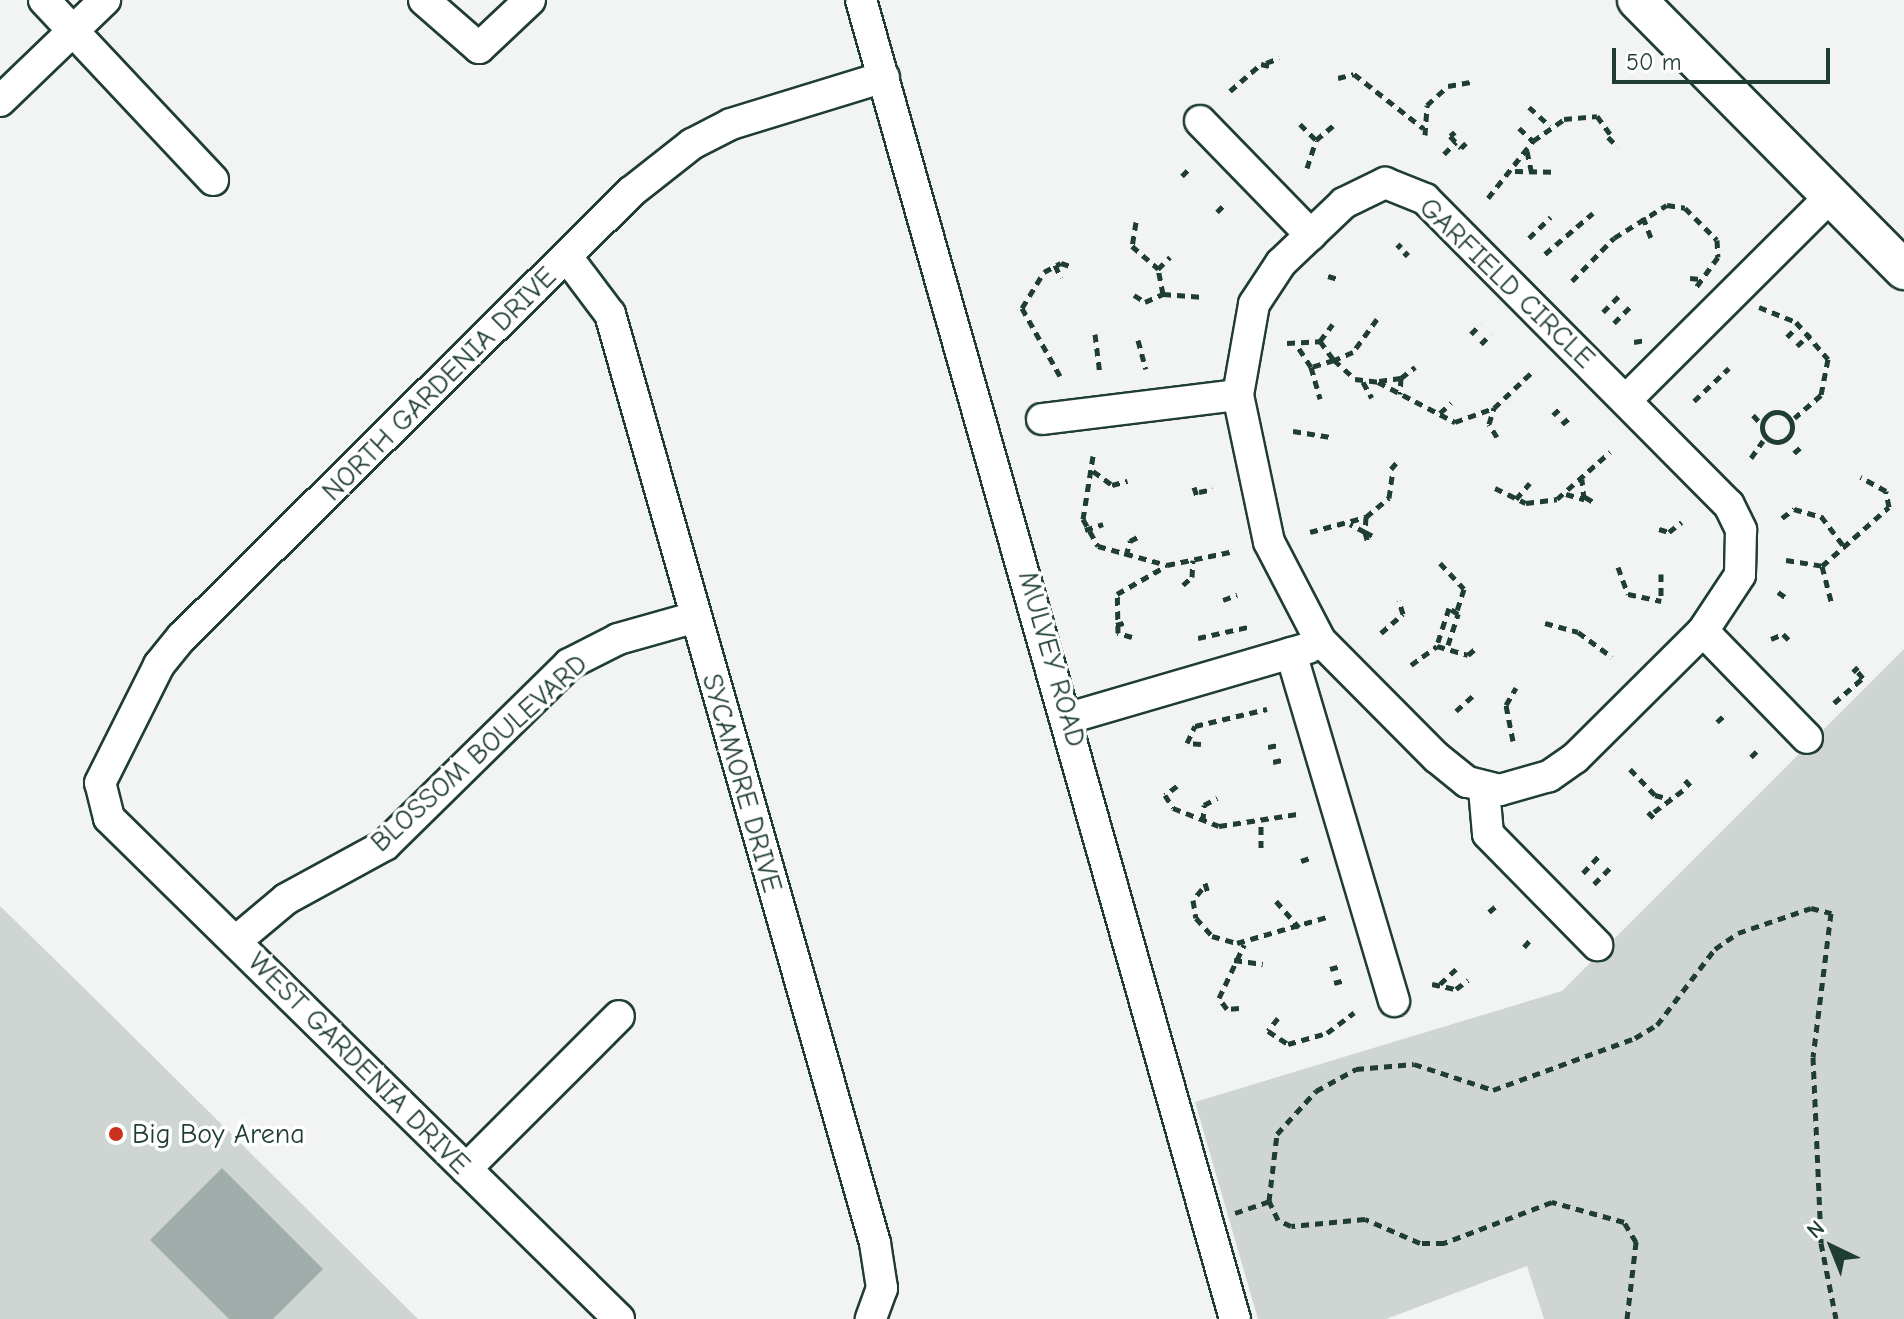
<!DOCTYPE html>
<style>
body{margin:0}
#map{position:relative;width:1904px;height:1319px;overflow:hidden;background:#f2f3f3;font-family:"Comic Neue",sans-serif}
div>[style]{position:absolute}
.green>*{inset:0;background:#ced5d3}
.water>*{inset:0;background:#a1adaa}
.path>*{height:5px;margin-top:-2.5px;transform-origin:0;background:repeating-linear-gradient(90deg,#1f3d34 0 8px,transparent 0 14px)}
.path>.ring{margin:-2.5px;padding:0;box-sizing:content-box;background:none;border:5px solid #1f3d34;border-radius:50%}
.roads{filter:drop-shadow(2px 0 #1f3d34) drop-shadow(-2px 0 #1f3d34) drop-shadow(0 2px #1f3d34) drop-shadow(0 -2px #1f3d34)}
.minor>*{height:30px;margin:-15px;padding:0 15px;transform-origin:15px;border-radius:15px;background:#fff}
.major>*{height:38px;margin:-19px;padding:0 19px;transform-origin:19px;border-radius:19px;background:#fff}
.dots>*{width:22px;height:22px;translate:-50% -50%;box-sizing:border-box;border:4px solid #fff;border-radius:50%}
span{translate:-50% -50%;white-space:nowrap;text-align:center;line-height:1.15;-webkit-text-stroke:7px #fff;paint-order:stroke}
.street-label{font-size:28px;color:#1f3d34}
.poi-label{font-size:28px;color:#1f3d34}
.left{translate:0 -50%;text-align:left}
.north{position:absolute;left:1792px;top:1207px;width:80px;height:80px;-webkit-text-stroke:6px #fff;paint-order:stroke;rotate:317deg;font-size:22px;font-weight:700;line-height:32px;text-align:center;color:#1f3d34}
.north::after{content:'';display:block;margin:auto;width:28px;height:36px;background:#1f3d34;clip-path:polygon(50% 0,100% 100%,50% 72%,0 100%)}
.scale{position:absolute;left:1612px;top:48px;width:218px;height:36px;box-sizing:border-box;border:4px solid #1f3d34;border-top:0;padding-left:10px;font-size:24px;line-height:28px;white-space:nowrap;color:#1f3d34;-webkit-text-stroke:6px #fff;paint-order:stroke}
</style>
<div id="map">
<div class="green">
<div style="clip-path:polygon(1904px 649px,1904px 1319px,1544px 1319px,1527px 1266px,1386px 1319px,1258px 1319px,1195px 1102px,1562px 991px)"></div>
<div style="clip-path:polygon(0 906px,88px 992px,418px 1319px,0 1319px)"></div>
</div>
<div class="water">
<div style="clip-path:polygon(222px 1168px,323px 1269px,273px 1319px,229px 1319px,150px 1240px)"></div>
</div>
<div class="path">
<div style="left:1266px;top:63px;width:14px;rotate:-21deg"></div>
<div style="left:1338px;top:78px;width:16px;rotate:-14deg"></div>
<div style="left:1354px;top:74px;width:88px;rotate:38deg"></div>
<div style="left:1230px;top:91px;width:41px;rotate:-41.1deg"></div>
<div style="left:1261px;top:64px;width:9px;rotate:13deg"></div>
<div style="left:1529px;top:107px;width:28px;rotate:42deg"></div>
<div style="left:1300px;top:124px;width:23px;rotate:45deg"></div>
<div style="left:1519px;top:128px;width:19px;rotate:43deg"></div>
<div style="left:1455px;top:132px;width:6px;rotate:141deg"></div>
<div style="left:1450px;top:136px;width:16px;rotate:47deg"></div>
<div style="left:1461px;top:148px;width:7px;rotate:-45deg"></div>
<div style="left:1425px;top:135px;width:30px;rotate:-86deg"></div>
<div style="left:1427px;top:105px;width:28px;rotate:-42deg"></div>
<div style="left:1448px;top:86px;width:27px;rotate:-10deg"></div>
<div style="left:1608px;top:137px;width:14px;rotate:45deg"></div>
<div style="left:1527px;top:151px;width:24px;rotate:78deg"></div>
<div style="left:1444px;top:154px;width:17px;rotate:-45deg"></div>
<div style="left:1307px;top:168px;width:29px;rotate:-72deg"></div>
<div style="left:1316px;top:140px;width:23px;rotate:-40deg"></div>
<div style="left:1515px;top:171px;width:39px;rotate:1deg"></div>
<div style="left:1182px;top:176px;width:8px;rotate:-45deg"></div>
<div style="left:1488px;top:198px;width:73px;rotate:-51.7deg"></div>
<div style="left:1533px;top:141px;width:38px;rotate:-35deg"></div>
<div style="left:1564px;top:119px;width:33px;rotate:-5deg"></div>
<div style="left:1597px;top:116px;width:27px;rotate:54deg"></div>
<div style="left:1217px;top:212px;width:8px;rotate:-45deg"></div>
<div style="left:1643px;top:217px;width:22px;rotate:69deg"></div>
<div style="left:1136px;top:222px;width:24px;rotate:99deg"></div>
<div style="left:1132px;top:246px;width:35px;rotate:41deg"></div>
<div style="left:1529px;top:238px;width:30px;rotate:-44deg"></div>
<div style="left:1397px;top:248px;width:6px;rotate:-45deg"></div>
<div style="left:1545px;top:254px;width:63px;rotate:-40.5deg"></div>
<div style="left:1404px;top:256px;width:6px;rotate:-45deg"></div>
<div style="left:1055px;top:265px;width:14px;rotate:65deg"></div>
<div style="left:1328px;top:276px;width:10px;rotate:17deg"></div>
<div style="left:1690px;top:278px;width:10px;rotate:6deg"></div>
<div style="left:1572px;top:281px;width:60px;rotate:-45.7deg"></div>
<div style="left:1614px;top:238px;width:62px;rotate:-31.9deg"></div>
<div style="left:1667px;top:205px;width:18px;rotate:9deg"></div>
<div style="left:1685px;top:208px;width:45px;rotate:45deg"></div>
<div style="left:1717px;top:240px;width:17px;rotate:87deg"></div>
<div style="left:1718px;top:257px;width:41px;rotate:126deg"></div>
<div style="left:1163px;top:294px;width:25px;rotate:-101deg"></div>
<div style="left:1158px;top:269px;width:17px;rotate:-45deg"></div>
<div style="left:1134px;top:295px;width:13px;rotate:32deg"></div>
<div style="left:1145px;top:302px;width:20px;rotate:-24deg"></div>
<div style="left:1163px;top:294px;width:41px;rotate:4.2deg"></div>
<div style="left:1759px;top:307px;width:40px;rotate:22deg"></div>
<div style="left:1796px;top:322px;width:49px;rotate:49.1deg"></div>
<div style="left:1828px;top:359px;width:37px;rotate:101deg"></div>
<div style="left:1821px;top:395px;width:35px;rotate:139deg"></div>
<div style="left:1603px;top:312px;width:23px;rotate:-45deg"></div>
<div style="left:1377px;top:319px;width:41px;rotate:126deg"></div>
<div style="left:1353px;top:352px;width:21px;rotate:157deg"></div>
<div style="left:1334px;top:360px;width:28px;rotate:42deg"></div>
<div style="left:1355px;top:379px;width:23px;rotate:7deg"></div>
<div style="left:1378px;top:382px;width:87px;rotate:27.5deg"></div>
<div style="left:1455px;top:422px;width:41px;rotate:-19.7deg"></div>
<div style="left:1614px;top:323px;width:23px;rotate:-45deg"></div>
<div style="left:1095px;top:334px;width:39px;rotate:83deg"></div>
<div style="left:1471px;top:334px;width:14px;rotate:-45deg"></div>
<div style="left:1787px;top:337px;width:17px;rotate:-45deg"></div>
<div style="left:1138px;top:340px;width:30px;rotate:75deg"></div>
<div style="left:1320px;top:341px;width:21px;rotate:-53deg"></div>
<div style="left:1634px;top:342px;width:11px;rotate:-10deg"></div>
<div style="left:1287px;top:343px;width:33px;rotate:-3deg"></div>
<div style="left:1320px;top:341px;width:24px;rotate:54deg"></div>
<div style="left:1334px;top:360px;width:24px;rotate:163deg"></div>
<div style="left:1311px;top:367px;width:24px;rotate:-123deg"></div>
<div style="left:1481px;top:344px;width:14px;rotate:-45deg"></div>
<div style="left:1797px;top:346px;width:18px;rotate:-43deg"></div>
<div style="left:1311px;top:367px;width:33px;rotate:74deg"></div>
<div style="left:1060px;top:376px;width:78px;rotate:-119.2deg"></div>
<div style="left:1022px;top:308px;width:42px;rotate:-58.6deg"></div>
<div style="left:1044px;top:272px;width:19px;rotate:-28deg"></div>
<div style="left:1061px;top:263px;width:13px;rotate:18deg"></div>
<div style="left:1401px;top:378px;width:18px;rotate:-38deg"></div>
<div style="left:1379px;top:381px;width:22px;rotate:-8deg"></div>
<div style="left:1401px;top:378px;width:16px;rotate:94deg"></div>
<div style="left:1363px;top:382px;width:18px;rotate:61deg"></div>
<div style="left:1694px;top:401px;width:48px;rotate:-43.3deg"></div>
<div class="ring" style="left:1762px;top:412px;width:25px;height:25px"></div>
<div style="left:1440px;top:413px;width:15px;rotate:-42deg"></div>
<div style="left:1553px;top:415px;width:13px;rotate:-42deg"></div>
<div style="left:1753px;top:415px;width:12px;rotate:48deg"></div>
<div style="left:1562px;top:424px;width:14px;rotate:-39deg"></div>
<div style="left:1293px;top:431px;width:38px;rotate:9deg"></div>
<div style="left:1497px;top:437px;width:15px;rotate:-122deg"></div>
<div style="left:1489px;top:424px;width:17px;rotate:-73deg"></div>
<div style="left:1494px;top:408px;width:51px;rotate:-43.4deg"></div>
<div style="left:1794px;top:453px;width:8px;rotate:-40deg"></div>
<div style="left:1093px;top:456px;width:64px;rotate:99deg"></div>
<div style="left:1083px;top:519px;width:31px;rotate:61deg"></div>
<div style="left:1098px;top:546px;width:72px;rotate:15.4deg"></div>
<div style="left:1167px;top:565px;width:64px;rotate:-11.7deg"></div>
<div style="left:1751px;top:458px;width:21px;rotate:-55deg"></div>
<div style="left:1391px;top:469px;width:11px;rotate:-49deg"></div>
<div style="left:1093px;top:471px;width:24px;rotate:36deg"></div>
<div style="left:1112px;top:485px;width:16px;rotate:-15deg"></div>
<div style="left:1194px;top:487px;width:13px;rotate:72deg"></div>
<div style="left:1495px;top:488px;width:34px;rotate:26deg"></div>
<div style="left:1526px;top:503px;width:31px;rotate:-7deg"></div>
<div style="left:1557px;top:499px;width:71px;rotate:-41.6deg"></div>
<div style="left:1199px;top:492px;width:14px;rotate:-12deg"></div>
<div style="left:1566px;top:494px;width:19px;rotate:16deg"></div>
<div style="left:1584px;top:499px;width:20px;rotate:-96deg"></div>
<div style="left:1585px;top:497px;width:12px;rotate:31deg"></div>
<div style="left:1516px;top:499px;width:21px;rotate:-49deg"></div>
<div style="left:1821px;top:516px;width:36px;rotate:53deg"></div>
<div style="left:1366px;top:517px;width:30px;rotate:-40deg"></div>
<div style="left:1389px;top:498px;width:27px;rotate:-82deg"></div>
<div style="left:1782px;top:518px;width:15px;rotate:-37deg"></div>
<div style="left:1794px;top:509px;width:29px;rotate:16deg"></div>
<div style="left:1659px;top:529px;width:10px;rotate:17deg"></div>
<div style="left:1669px;top:532px;width:16px;rotate:-38deg"></div>
<div style="left:1085px;top:530px;width:19px;rotate:-18deg"></div>
<div style="left:1310px;top:532px;width:58px;rotate:-15deg"></div>
<div style="left:1366px;top:517px;width:15px;rotate:94deg"></div>
<div style="left:1365px;top:532px;width:17px;rotate:-152deg"></div>
<div style="left:1365px;top:532px;width:11px;rotate:75deg"></div>
<div style="left:1365px;top:532px;width:11px;rotate:27deg"></div>
<div style="left:1126px;top:556px;width:16px;rotate:-75deg"></div>
<div style="left:1130px;top:541px;width:13px;rotate:-27deg"></div>
<div style="left:1786px;top:560px;width:36px;rotate:9deg"></div>
<div style="left:1440px;top:563px;width:35px;rotate:47deg"></div>
<div style="left:1464px;top:589px;width:22px;rotate:108deg"></div>
<div style="left:1822px;top:566px;width:89px;rotate:-41.4deg"></div>
<div style="left:1889px;top:507px;width:16px;rotate:-101deg"></div>
<div style="left:1886px;top:491px;width:29px;rotate:-151deg"></div>
<div style="left:1822px;top:566px;width:40px;rotate:75.6deg"></div>
<div style="left:1618px;top:567px;width:29px;rotate:70deg"></div>
<div style="left:1628px;top:594px;width:34px;rotate:12deg"></div>
<div style="left:1661px;top:574px;width:27px;rotate:90deg"></div>
<div style="left:1183px;top:585px;width:12px;rotate:-42deg"></div>
<div style="left:1192px;top:577px;width:17px;rotate:-87deg"></div>
<div style="left:1778px;top:592px;width:12px;rotate:35deg"></div>
<div style="left:1223px;top:600px;width:15px;rotate:-20deg"></div>
<div style="left:1545px;top:623px;width:34px;rotate:15deg"></div>
<div style="left:1578px;top:632px;width:42px;rotate:36.3deg"></div>
<div style="left:1116px;top:625px;width:11px;rotate:-15deg"></div>
<div style="left:1381px;top:633px;width:29px;rotate:-41deg"></div>
<div style="left:1403px;top:614px;width:14px;rotate:-107deg"></div>
<div style="left:1132px;top:637px;width:15px;rotate:-164deg"></div>
<div style="left:1118px;top:633px;width:39px;rotate:-91deg"></div>
<div style="left:1117px;top:594px;width:56px;rotate:-29.7deg"></div>
<div style="left:1198px;top:638px;width:55px;rotate:-12.5deg"></div>
<div style="left:1771px;top:639px;width:13px;rotate:-23deg"></div>
<div style="left:1783px;top:634px;width:13px;rotate:45deg"></div>
<div style="left:1448px;top:645px;width:33px;rotate:-72deg"></div>
<div style="left:1458px;top:614px;width:11px;rotate:-146deg"></div>
<div style="left:1449px;top:608px;width:40px;rotate:108deg"></div>
<div style="left:1437px;top:646px;width:32px;rotate:16deg"></div>
<div style="left:1468px;top:655px;width:11px;rotate:-41deg"></div>
<div style="left:1411px;top:665px;width:32px;rotate:-36deg"></div>
<div style="left:1853px;top:672px;width:7px;rotate:-45deg"></div>
<div style="left:1834px;top:703px;width:38px;rotate:-41deg"></div>
<div style="left:1863px;top:678px;width:8px;rotate:-130deg"></div>
<div style="left:1456px;top:711px;width:24px;rotate:-42deg"></div>
<div style="left:1717px;top:722px;width:12px;rotate:-42deg"></div>
<div style="left:1513px;top:741px;width:37px;rotate:-101deg"></div>
<div style="left:1506px;top:705px;width:20px;rotate:-60deg"></div>
<div style="left:1201px;top:744px;width:14px;rotate:-176deg"></div>
<div style="left:1187px;top:743px;width:19px;rotate:-65deg"></div>
<div style="left:1195px;top:726px;width:74px;rotate:-13.3deg"></div>
<div style="left:1268px;top:747px;width:10px;rotate:-11deg"></div>
<div style="left:1751px;top:757px;width:13px;rotate:-45deg"></div>
<div style="left:1273px;top:762px;width:9px;rotate:-13deg"></div>
<div style="left:1630px;top:769px;width:36px;rotate:46deg"></div>
<div style="left:1655px;top:795px;width:16px;rotate:15deg"></div>
<div style="left:1685px;top:780px;width:13px;rotate:48deg"></div>
<div style="left:1177px;top:786px;width:15px;rotate:143deg"></div>
<div style="left:1165px;top:795px;width:15px;rotate:58deg"></div>
<div style="left:1173px;top:808px;width:49px;rotate:21.4deg"></div>
<div style="left:1219px;top:826px;width:79px;rotate:-8.7deg"></div>
<div style="left:1648px;top:812px;width:8px;rotate:45deg"></div>
<div style="left:1654px;top:812px;width:40px;rotate:-37deg"></div>
<div style="left:1203px;top:821px;width:16px;rotate:-86deg"></div>
<div style="left:1204px;top:805px;width:15px;rotate:-28deg"></div>
<div style="left:1261px;top:848px;width:25px;rotate:-90deg"></div>
<div style="left:1301px;top:861px;width:9px;rotate:-18deg"></div>
<div style="left:1583px;top:873px;width:26px;rotate:-47deg"></div>
<div style="left:1205px;top:883px;width:10px;rotate:73deg"></div>
<div style="left:1594px;top:884px;width:25px;rotate:-45deg"></div>
<div style="left:1202px;top:889px;width:14px;rotate:129deg"></div>
<div style="left:1193px;top:900px;width:18px;rotate:81deg"></div>
<div style="left:1196px;top:918px;width:24px;rotate:48deg"></div>
<div style="left:1212px;top:936px;width:26px;rotate:16deg"></div>
<div style="left:1237px;top:943px;width:94px;rotate:-16.1deg"></div>
<div style="left:1276px;top:901px;width:35px;rotate:49deg"></div>
<div style="left:1489px;top:912px;width:11px;rotate:-41deg"></div>
<div style="left:1524px;top:947px;width:11px;rotate:-49deg"></div>
<div style="left:1234px;top:960px;width:29px;rotate:8deg"></div>
<div style="left:1330px;top:969px;width:11px;rotate:-15deg"></div>
<div style="left:1334px;top:983px;width:11px;rotate:-15deg"></div>
<div style="left:1432px;top:984px;width:25px;rotate:12deg"></div>
<div style="left:1456px;top:989px;width:15px;rotate:-37deg"></div>
<div style="left:1440px;top:984px;width:22px;rotate:-43deg"></div>
<div style="left:1239px;top:1008px;width:12px;rotate:175deg"></div>
<div style="left:1227px;top:1009px;width:14px;rotate:-126deg"></div>
<div style="left:1219px;top:998px;width:59px;rotate:-64.7deg"></div>
<div style="left:1278px;top:1018px;width:16px;rotate:128deg"></div>
<div style="left:1268px;top:1031px;width:24px;rotate:33deg"></div>
<div style="left:1288px;top:1044px;width:41px;rotate:-15.8deg"></div>
<div style="left:1327px;top:1033px;width:34px;rotate:-37deg"></div>
<div style="left:1235px;top:1213px;width:36px;rotate:-19deg"></div>
<div style="left:1627px;top:1319px;width:78px;rotate:-83.3deg"></div>
<div style="left:1636px;top:1242px;width:23px;rotate:-121deg"></div>
<div style="left:1624px;top:1222px;width:75px;rotate:-164.5deg"></div>
<div style="left:1552px;top:1202px;width:116px;rotate:159.2deg"></div>
<div style="left:1444px;top:1243px;width:24px;rotate:180deg"></div>
<div style="left:1420px;top:1243px;width:60px;rotate:-156.4deg"></div>
<div style="left:1365px;top:1219px;width:74px;rotate:174.6deg"></div>
<div style="left:1291px;top:1226px;width:14px;rotate:-155deg"></div>
<div style="left:1278px;top:1220px;width:21px;rotate:-115deg"></div>
<div style="left:1269px;top:1201px;width:67px;rotate:-83.2deg"></div>
<div style="left:1277px;top:1134px;width:58px;rotate:-47.8deg"></div>
<div style="left:1316px;top:1091px;width:46px;rotate:-28.8deg"></div>
<div style="left:1356px;top:1069px;width:58px;rotate:-4.9deg"></div>
<div style="left:1414px;top:1064px;width:83px;rotate:18.2deg"></div>
<div style="left:1493px;top:1090px;width:151px;rotate:-20.1deg"></div>
<div style="left:1635px;top:1038px;width:26px;rotate:-31deg"></div>
<div style="left:1657px;top:1025px;width:96px;rotate:-52.7deg"></div>
<div style="left:1715px;top:949px;width:28px;rotate:-35deg"></div>
<div style="left:1738px;top:933px;width:77px;rotate:-18.9deg"></div>
<div style="left:1811px;top:908px;width:21px;rotate:14deg"></div>
<div style="left:1831px;top:913px;width:145px;rotate:97.1deg"></div>
<div style="left:1813px;top:1057px;width:186px;rotate:87.5deg"></div>
<div style="left:1821px;top:1243px;width:77px;rotate:78.8deg"></div>
</div>
<div class="roads">
<div class="minor">
<div style="left:44px;top:0;width:247px;rotate:46.8deg"></div>
<div style="left:424px;top:0;width:73px;rotate:41.1deg"></div>
<div style="left:479px;top:48px;width:70px;rotate:-43.3deg"></div>
<div style="left:861px;top:0;width:1371px;rotate:74.17deg"></div>
<div style="left:0;top:101px;width:146px;rotate:-43.9deg"></div>
<div style="left:1200px;top:121px;width:159px;rotate:45.8deg"></div>
<div style="left:1385px;top:183px;width:43px;rotate:21.8deg"></div>
<div style="left:1425px;top:199px;width:431px;rotate:45.2deg"></div>
<div style="left:1729px;top:505px;width:28px;rotate:64deg"></div>
<div style="left:1741px;top:530px;width:45px;rotate:91.3deg"></div>
<div style="left:1740px;top:575px;width:67px;rotate:123.5deg"></div>
<div style="left:1703px;top:631px;width:180px;rotate:135.2deg"></div>
<div style="left:1575px;top:758px;width:32px;rotate:145deg"></div>
<div style="left:1549px;top:776px;width:51px;rotate:164.1deg"></div>
<div style="left:1500px;top:790px;width:34px;rotate:-166deg"></div>
<div style="left:1467px;top:782px;width:38px;rotate:-141deg"></div>
<div style="left:1437px;top:758px;width:166px;rotate:-134.8deg"></div>
<div style="left:1320px;top:640px;width:110px;rotate:-117.5deg"></div>
<div style="left:1269px;top:542px;width:150px;rotate:-101.9deg"></div>
<div style="left:1238px;top:395px;width:92px;rotate:-80deg"></div>
<div style="left:1254px;top:304px;width:49px;rotate:-56.6deg"></div>
<div style="left:1281px;top:263px;width:87px;rotate:-43.6deg"></div>
<div style="left:1344px;top:203px;width:46px;rotate:-26deg"></div>
<div style="left:567px;top:257px;width:71px;rotate:53deg"></div>
<div style="left:610px;top:314px;width:966px;rotate:74.08deg"></div>
<div style="left:875px;top:1243px;width:46px;rotate:81.2deg"></div>
<div style="left:882px;top:1288px;width:33px;rotate:110deg"></div>
<div style="left:1626px;top:400px;width:289px;rotate:-44.9deg"></div>
<div style="left:1042px;top:419px;width:197px;rotate:-7deg"></div>
<div style="left:1703px;top:631px;width:149px;rotate:45.8deg"></div>
<div style="left:1291px;top:653px;width:363px;rotate:73.5deg"></div>
<div style="left:1069px;top:718px;width:250px;rotate:-16.3deg"></div>
<div style="left:1484px;top:789px;width:45px;rotate:84.9deg"></div>
<div style="left:1488px;top:834px;width:156px;rotate:45.5deg"></div>
<div style="left:236px;top:941px;width:65px;rotate:-40deg"></div>
<div style="left:286px;top:899px;width:113px;rotate:-28.6deg"></div>
<div style="left:385px;top:845px;width:258px;rotate:-44.5deg"></div>
<div style="left:569px;top:664px;width:55px;rotate:-27deg"></div>
<div style="left:618px;top:639px;width:81px;rotate:-15.8deg"></div>
<div style="left:466px;top:1169px;width:216px;rotate:-45deg"></div>
<div style="left:619px;top:1319px;width:715px;rotate:-135.51deg"></div>
<div style="left:109px;top:818px;width:36px;rotate:-104deg"></div>
<div style="left:100px;top:783px;width:132px;rotate:-63.4deg"></div>
<div style="left:159px;top:665px;width:36px;rotate:-51deg"></div>
<div style="left:182px;top:637px;width:632px;rotate:-44.74deg"></div>
<div style="left:631px;top:192px;width:78px;rotate:-38.2deg"></div>
<div style="left:692px;top:144px;width:44px;rotate:-27.1deg"></div>
<div style="left:731px;top:124px;width:160px;rotate:-17.1deg"></div>
</div>
<div class="major">
<div style="left:1637px;top:0;width:380px;rotate:45.3deg"></div>
</div>
</div>
<div class="dots">
<div style="left:116px;top:1134px;background:#c8321e"></div>
</div>
<div class="street-label">
<span style="left:1507px;top:283px;rotate:44deg">GARFIELD CIRCLE</span>
<span style="left:439px;top:384px;rotate:-45deg">NORTH GARDENIA DRIVE</span>
<span style="left:1052px;top:659px;rotate:74deg">MULVEY ROAD</span>
<span style="left:479px;top:753px;rotate:-42deg">BLOSSOM BOULEVARD</span>
<span style="left:742px;top:783px;rotate:74deg">SYCAMORE DRIVE</span>
<span style="left:359px;top:1063px;rotate:45deg">WEST GARDENIA DRIVE</span>
</div>
<div class="poi-label">
<span class="left" style="left:132px;top:1134px">Big Boy Arena</span>
</div>
<div class="north">N</div>
<div class="scale">50 m</div>
</div>
